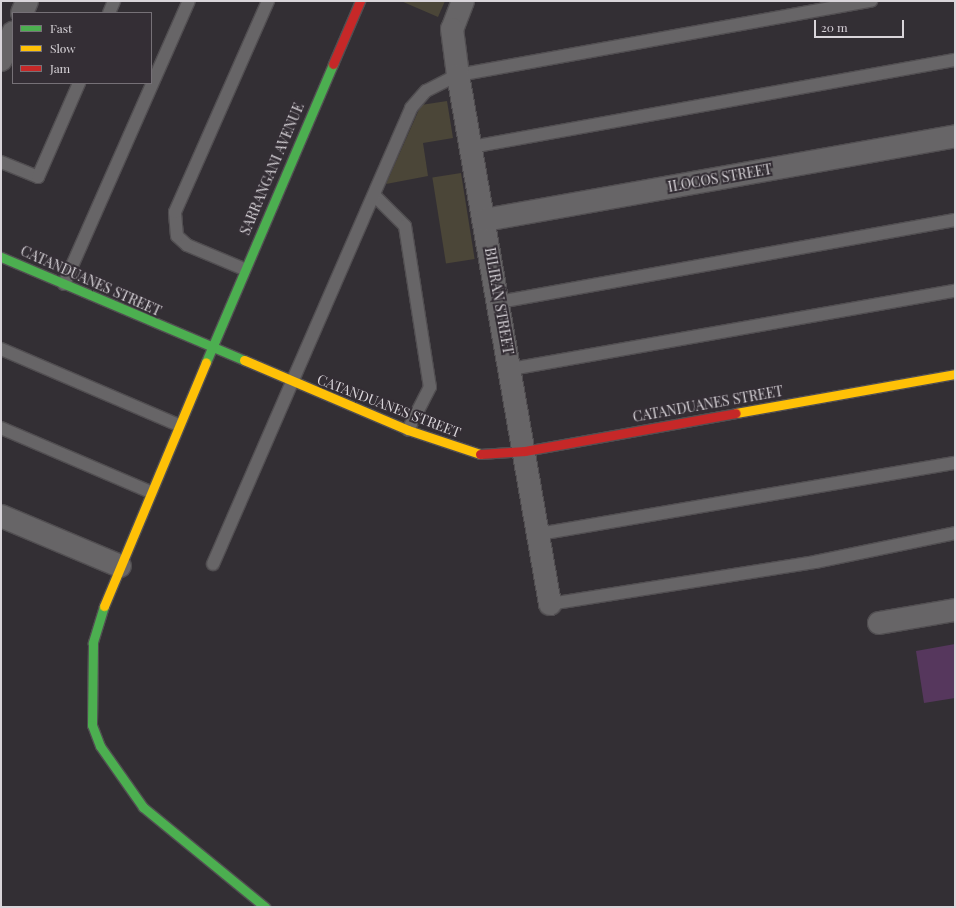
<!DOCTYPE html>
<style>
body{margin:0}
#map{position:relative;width:956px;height:908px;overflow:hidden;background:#332f34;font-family:"Playfair Display",serif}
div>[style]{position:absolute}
.green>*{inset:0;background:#56375d}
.building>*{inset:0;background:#4b4638;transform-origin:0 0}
.roads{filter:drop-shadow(1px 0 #514e51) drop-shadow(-1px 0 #514e51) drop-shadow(0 1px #514e51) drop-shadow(0 -1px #514e51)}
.lane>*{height:12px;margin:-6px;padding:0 6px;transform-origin:6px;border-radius:6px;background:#676567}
.street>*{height:22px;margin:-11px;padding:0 11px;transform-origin:11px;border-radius:11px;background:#676567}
.fast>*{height:9px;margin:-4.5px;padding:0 4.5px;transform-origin:4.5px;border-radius:4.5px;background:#4caf50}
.slow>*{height:9px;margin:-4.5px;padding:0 4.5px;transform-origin:4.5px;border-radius:4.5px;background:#ffc107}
.jam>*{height:9px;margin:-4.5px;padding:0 4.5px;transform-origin:4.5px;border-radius:4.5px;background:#c62828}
span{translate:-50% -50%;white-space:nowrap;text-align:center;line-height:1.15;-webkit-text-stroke:4px #342e35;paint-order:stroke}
.street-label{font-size:14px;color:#d9d5da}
.frame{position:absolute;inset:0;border:2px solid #d9d5da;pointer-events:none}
.legend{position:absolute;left:12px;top:12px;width:140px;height:72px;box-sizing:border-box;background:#342e35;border:1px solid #767177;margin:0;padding:5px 7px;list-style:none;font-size:12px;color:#d9d5da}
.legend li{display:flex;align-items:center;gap:8px;height:20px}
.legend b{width:20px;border:1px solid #767177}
.scale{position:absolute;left:814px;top:20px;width:90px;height:18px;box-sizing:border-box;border:2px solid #d9d5da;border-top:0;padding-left:5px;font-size:12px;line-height:14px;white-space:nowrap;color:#d9d5da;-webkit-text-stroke:3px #342e35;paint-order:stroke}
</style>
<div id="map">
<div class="green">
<div style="clip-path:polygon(955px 644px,955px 698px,924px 703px,916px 651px)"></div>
</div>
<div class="building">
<div style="clip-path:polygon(401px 1px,445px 1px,438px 17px)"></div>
<div style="clip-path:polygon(447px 101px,453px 138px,423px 143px,428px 176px,386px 184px,421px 105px)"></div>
<div style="left:461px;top:173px;width:87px;height:29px;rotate:81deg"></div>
</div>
<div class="roads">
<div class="lane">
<div style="left:109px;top:13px;width:13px;rotate:-67deg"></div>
<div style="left:471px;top:147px;width:492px;rotate:-10.2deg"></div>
<div style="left:1px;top:162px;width:40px;rotate:22deg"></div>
<div style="left:38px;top:177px;width:103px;rotate:-66.4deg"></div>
<div style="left:374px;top:195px;width:44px;rotate:45deg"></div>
<div style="left:405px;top:226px;width:163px;rotate:81.2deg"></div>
<div style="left:430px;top:387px;width:48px;rotate:117.1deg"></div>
<div style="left:244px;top:269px;width:62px;rotate:-157.2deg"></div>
<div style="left:187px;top:245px;width:13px;rotate:-138deg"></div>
<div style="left:177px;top:236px;width:24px;rotate:-95deg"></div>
<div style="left:175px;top:212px;width:231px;rotate:-66.2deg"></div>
<div style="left:64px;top:284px;width:309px;rotate:-66.2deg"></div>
<div style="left:499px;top:302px;width:463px;rotate:-10.2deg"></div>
<div style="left:1px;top:349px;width:193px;rotate:23.2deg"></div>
<div style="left:511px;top:369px;width:451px;rotate:-10deg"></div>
<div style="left:1px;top:428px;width:162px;rotate:23.2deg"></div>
<div style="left:539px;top:534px;width:422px;rotate:-9.7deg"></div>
<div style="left:213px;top:564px;width:497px;rotate:-66.5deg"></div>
<div style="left:411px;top:108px;width:23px;rotate:-49deg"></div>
<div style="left:426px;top:91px;width:36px;rotate:-27deg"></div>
<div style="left:458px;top:75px;width:420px;rotate:-10.2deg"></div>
<div style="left:550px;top:604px;width:268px;rotate:-9deg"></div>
<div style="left:815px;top:562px;width:143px;rotate:-11.7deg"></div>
</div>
<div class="street">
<div style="left:463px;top:1px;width:30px;rotate:111deg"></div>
<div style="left:452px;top:29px;width:46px;rotate:82.6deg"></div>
<div style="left:458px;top:75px;width:537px;rotate:80.13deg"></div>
<div style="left:22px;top:13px;width:13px;rotate:-67deg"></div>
<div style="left:1px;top:60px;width:30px;rotate:-66deg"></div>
<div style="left:485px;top:220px;width:477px;rotate:-10.1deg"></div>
<div style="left:1px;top:516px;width:129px;rotate:22.8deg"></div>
<div style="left:879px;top:623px;width:77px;rotate:-9.7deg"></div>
</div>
<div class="fast">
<div style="left:1px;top:257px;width:264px;rotate:23deg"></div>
<div style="left:206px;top:362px;width:324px;rotate:-66.9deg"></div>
<div style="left:104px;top:606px;width:39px;rotate:107deg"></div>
<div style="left:93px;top:643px;width:82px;rotate:90.7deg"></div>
<div style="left:92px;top:725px;width:22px;rotate:69deg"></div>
<div style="left:100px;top:746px;width:75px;rotate:54.8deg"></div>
<div style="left:143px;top:807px;width:158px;rotate:39.3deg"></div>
</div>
<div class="slow">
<div style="left:244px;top:360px;width:178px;rotate:23.1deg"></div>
<div style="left:408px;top:430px;width:76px;rotate:18.4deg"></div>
<div style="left:736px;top:413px;width:222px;rotate:-10.1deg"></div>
<div style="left:104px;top:606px;width:264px;rotate:-67.3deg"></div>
</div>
<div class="jam">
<div style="left:333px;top:64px;width:69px;rotate:-66.8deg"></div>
<div style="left:480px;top:454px;width:45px;rotate:-3.8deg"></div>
<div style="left:525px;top:451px;width:214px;rotate:-10.2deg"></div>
</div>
</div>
<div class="street-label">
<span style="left:272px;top:169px;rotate:-67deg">SARRANGANI AVENUE</span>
<span style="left:720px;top:178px;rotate:-10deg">ILOCOS STREET</span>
<span style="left:91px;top:281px;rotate:24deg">CATANDUANES STREET</span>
<span style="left:499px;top:301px;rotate:80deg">BILIRAN STREET</span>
<span style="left:708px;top:404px;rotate:-10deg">CATANDUANES STREET</span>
<span style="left:389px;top:406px;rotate:21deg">CATANDUANES STREET</span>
</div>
<div class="frame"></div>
<ul class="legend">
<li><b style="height:5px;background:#4caf50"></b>Fast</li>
<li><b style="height:5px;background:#ffc107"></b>Slow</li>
<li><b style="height:5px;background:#c62828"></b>Jam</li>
</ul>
<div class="scale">20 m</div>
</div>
